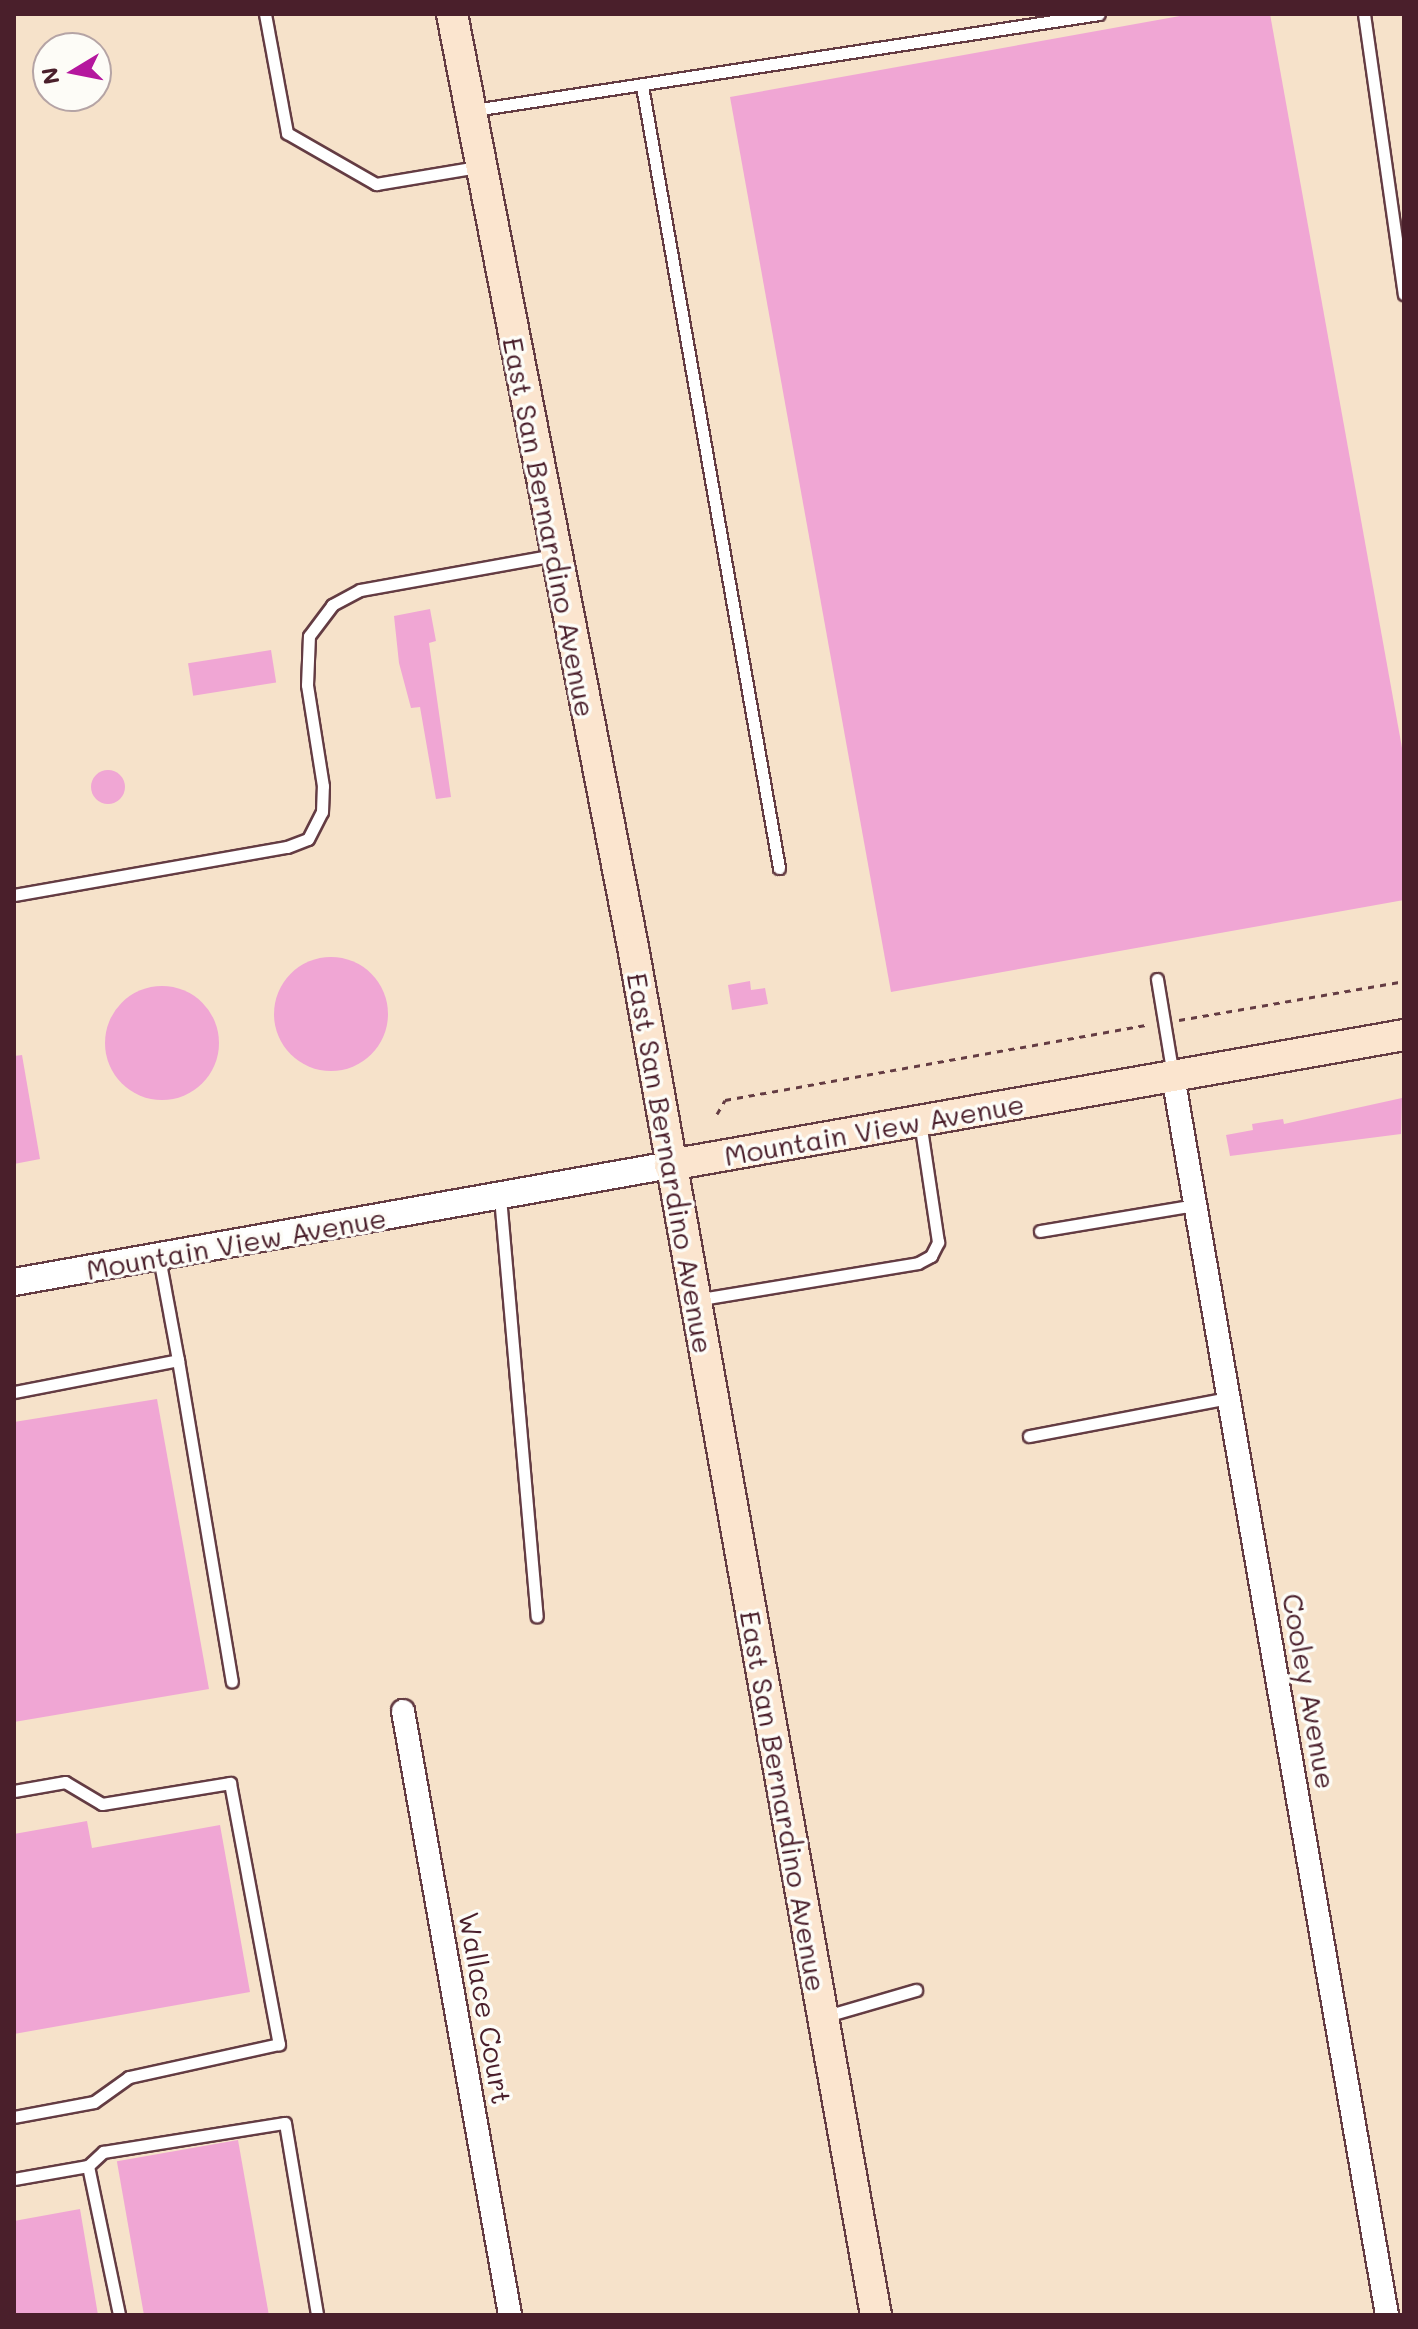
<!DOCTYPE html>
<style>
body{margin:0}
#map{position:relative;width:1418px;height:2329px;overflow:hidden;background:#f6e2ca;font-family:Mali,sans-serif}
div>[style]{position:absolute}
.building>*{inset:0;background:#f0a6d4;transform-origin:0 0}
.round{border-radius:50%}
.path>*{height:3px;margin-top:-1.5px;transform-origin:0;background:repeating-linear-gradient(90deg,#643c43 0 6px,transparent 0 12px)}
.roads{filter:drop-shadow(2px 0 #643c43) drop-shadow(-2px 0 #643c43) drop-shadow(0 2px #643c43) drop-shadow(0 -2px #643c43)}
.service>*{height:11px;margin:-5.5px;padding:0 5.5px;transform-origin:5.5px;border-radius:5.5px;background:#fff}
.minor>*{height:22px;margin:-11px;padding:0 11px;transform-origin:11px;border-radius:11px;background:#fff}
.tertiary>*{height:26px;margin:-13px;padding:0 13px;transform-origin:13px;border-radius:13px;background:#fff}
.secondary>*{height:30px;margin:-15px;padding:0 15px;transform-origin:15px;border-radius:15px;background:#fbe5cf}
span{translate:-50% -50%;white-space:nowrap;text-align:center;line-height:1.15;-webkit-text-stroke:7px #fdfcf7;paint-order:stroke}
.street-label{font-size:28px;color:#4a1f2b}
.frame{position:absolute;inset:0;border:16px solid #4a1f2b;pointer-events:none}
.north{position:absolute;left:32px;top:32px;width:80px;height:80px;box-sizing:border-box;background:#fdfcf7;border:2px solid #b5a4a5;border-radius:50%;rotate:260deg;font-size:22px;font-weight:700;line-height:32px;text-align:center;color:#4a1f2b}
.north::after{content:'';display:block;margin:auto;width:28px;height:36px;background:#b5179e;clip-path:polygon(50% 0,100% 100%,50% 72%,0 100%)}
</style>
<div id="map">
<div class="building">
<div style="clip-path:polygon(1191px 14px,1270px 14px,1404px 759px,1404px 900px,891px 992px,730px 97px)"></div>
<div style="clip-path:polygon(430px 609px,436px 641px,429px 643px,451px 797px,436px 799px,420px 707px,411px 708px,399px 663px,394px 616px)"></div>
<div style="left:271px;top:650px;width:33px;height:84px;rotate:81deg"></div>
<div class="round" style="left:91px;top:770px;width:34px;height:34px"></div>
<div class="round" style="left:274px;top:957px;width:114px;height:114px"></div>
<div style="clip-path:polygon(750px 981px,751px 990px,765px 988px,768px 1004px,732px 1010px,728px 985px)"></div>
<div class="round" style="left:105px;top:986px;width:114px;height:114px"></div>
<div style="clip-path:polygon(22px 1055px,40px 1159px,14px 1164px,14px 1056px)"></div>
<div style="clip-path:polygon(1402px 1098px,1401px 1134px,1230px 1156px,1226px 1135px,1253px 1130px,1252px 1124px,1283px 1119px,1284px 1124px)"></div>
<div style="clip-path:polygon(157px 1399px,209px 1689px,14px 1722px,14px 1422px)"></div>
<div style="clip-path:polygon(87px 1821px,92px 1848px,220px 1825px,250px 1992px,14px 2034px,14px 1834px)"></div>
<div style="left:238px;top:2140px;width:178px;height:123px;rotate:80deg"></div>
<div style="clip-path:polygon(80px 2209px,98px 2315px,14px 2315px,14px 2221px)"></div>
</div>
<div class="path">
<div style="left:1179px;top:1020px;width:228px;rotate:-9.8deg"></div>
<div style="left:717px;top:1114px;width:16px;rotate:-60deg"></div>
<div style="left:725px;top:1100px;width:430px;rotate:-10.1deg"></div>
</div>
<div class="roads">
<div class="service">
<div style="left:265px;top:14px;width:121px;rotate:79.5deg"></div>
<div style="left:287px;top:133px;width:103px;rotate:29.8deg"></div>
<div style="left:376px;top:184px;width:103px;rotate:-9.5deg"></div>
<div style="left:1364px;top:14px;width:283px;rotate:81.9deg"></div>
<div style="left:642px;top:86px;width:794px;rotate:80.06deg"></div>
<div style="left:474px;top:110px;width:632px;rotate:-8.73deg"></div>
<div style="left:14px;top:895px;width:277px;rotate:-10deg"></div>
<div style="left:287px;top:847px;width:22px;rotate:-21deg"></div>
<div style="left:308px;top:839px;width:30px;rotate:-63deg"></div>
<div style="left:322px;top:812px;width:26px;rotate:-88deg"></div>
<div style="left:323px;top:786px;width:102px;rotate:-99deg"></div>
<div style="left:307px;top:685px;width:49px;rotate:-87.7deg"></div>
<div style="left:309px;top:636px;width:39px;rotate:-53deg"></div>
<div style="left:332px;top:605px;width:32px;rotate:-28deg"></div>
<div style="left:360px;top:590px;width:198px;rotate:-10.2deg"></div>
<div style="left:1157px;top:979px;width:98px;rotate:80.6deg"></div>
<div style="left:500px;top:1197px;width:421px;rotate:85deg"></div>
<div style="left:1040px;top:1231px;width:157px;rotate:-9.5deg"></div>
<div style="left:695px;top:1300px;width:226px;rotate:-9.4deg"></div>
<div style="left:918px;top:1263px;width:15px;rotate:-28deg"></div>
<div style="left:931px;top:1256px;width:16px;rotate:-63deg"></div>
<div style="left:938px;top:1242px;width:122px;rotate:-98.5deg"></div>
<div style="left:178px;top:1360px;width:326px;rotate:80.5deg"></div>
<div style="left:14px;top:1392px;width:167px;rotate:-11deg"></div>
<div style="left:178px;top:1360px;width:105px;rotate:-100.5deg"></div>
<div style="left:1029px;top:1436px;width:204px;rotate:-10.8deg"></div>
<div style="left:14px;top:1791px;width:52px;rotate:-10deg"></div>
<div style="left:65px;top:1782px;width:43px;rotate:30.7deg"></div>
<div style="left:102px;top:1804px;width:130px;rotate:-9.3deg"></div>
<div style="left:230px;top:1783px;width:266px;rotate:79.4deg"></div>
<div style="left:279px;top:2044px;width:154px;rotate:167.6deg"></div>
<div style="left:129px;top:2077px;width:43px;rotate:144.5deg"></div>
<div style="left:94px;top:2102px;width:81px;rotate:169.4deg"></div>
<div style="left:823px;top:2017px;width:97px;rotate:-16.2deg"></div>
<div style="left:88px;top:2166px;width:21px;rotate:-43deg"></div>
<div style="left:103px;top:2152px;width:184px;rotate:-9.1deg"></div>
<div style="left:285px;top:2123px;width:195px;rotate:80.5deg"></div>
<div style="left:14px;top:2179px;width:75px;rotate:-10deg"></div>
<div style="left:88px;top:2166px;width:152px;rotate:78.2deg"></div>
</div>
<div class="minor">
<div style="left:1173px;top:1076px;width:1257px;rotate:80.2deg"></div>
<div style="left:403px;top:1711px;width:613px;rotate:79.95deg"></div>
</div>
<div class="tertiary">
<div style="left:14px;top:1282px;width:666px;rotate:-10.11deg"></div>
</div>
<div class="secondary">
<div style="left:452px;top:14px;width:950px;rotate:79.02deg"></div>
<div style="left:633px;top:947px;width:1389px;rotate:79.93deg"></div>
<div style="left:670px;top:1165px;width:745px;rotate:-10.04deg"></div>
</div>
</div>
<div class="street-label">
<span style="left:550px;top:527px;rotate:79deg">East San Bernardino Avenue</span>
<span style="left:874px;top:1129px;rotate:-10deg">Mountain View Avenue</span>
<span style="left:671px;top:1163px;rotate:80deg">East San Bernardino Avenue</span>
<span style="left:236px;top:1243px;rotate:-10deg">Mountain View Avenue</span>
<span style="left:1310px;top:1691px;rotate:80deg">Cooley Avenue</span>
<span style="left:784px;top:1801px;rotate:80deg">East San Bernardino Avenue</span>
<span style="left:486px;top:2008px;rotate:80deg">Wallace Court</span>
</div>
<div class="frame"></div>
<div class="north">N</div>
</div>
